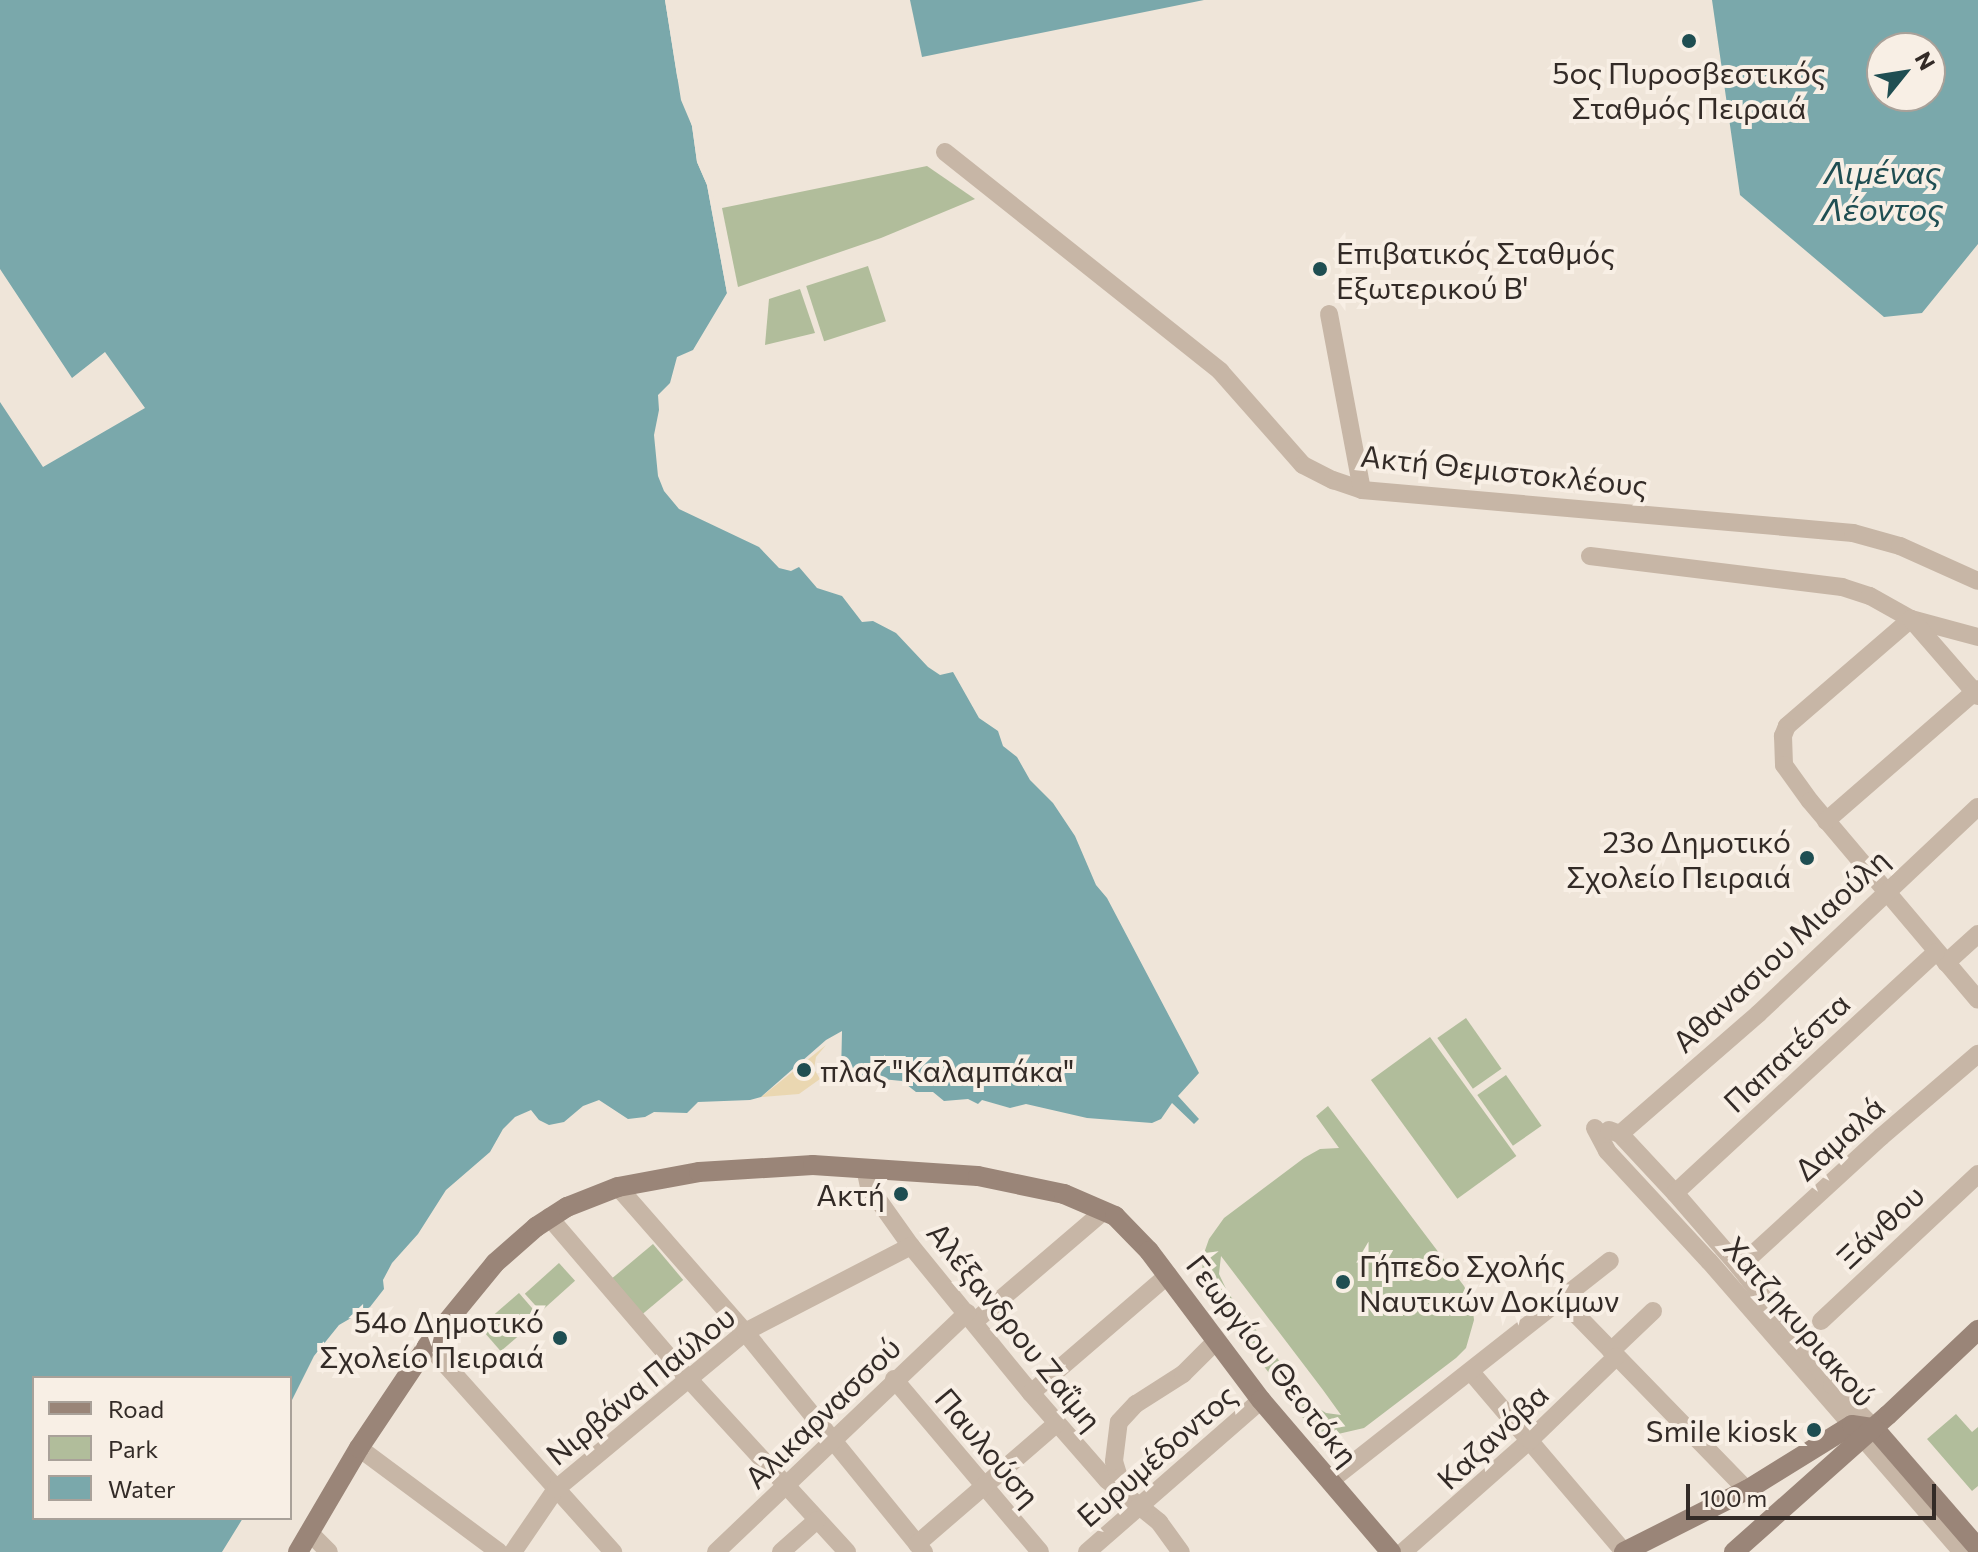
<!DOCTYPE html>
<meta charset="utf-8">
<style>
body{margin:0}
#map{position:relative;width:1978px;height:1552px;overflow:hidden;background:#efe5d9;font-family:Commissioner,sans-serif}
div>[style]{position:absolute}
.green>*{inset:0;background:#b1bd9b;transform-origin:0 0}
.sand>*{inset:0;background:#ead7b1}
.water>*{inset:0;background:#7aa8ab}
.pier>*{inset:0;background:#efe5d9}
.street>*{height:18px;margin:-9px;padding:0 9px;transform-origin:9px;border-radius:9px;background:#c7b6a6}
.secondary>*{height:20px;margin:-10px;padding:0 10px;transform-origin:10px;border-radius:10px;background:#9a8578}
.dots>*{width:22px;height:22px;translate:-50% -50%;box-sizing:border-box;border:4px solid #f8efe5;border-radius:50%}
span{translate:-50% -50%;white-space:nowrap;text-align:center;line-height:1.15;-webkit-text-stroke:8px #f8efe5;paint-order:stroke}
.poi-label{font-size:30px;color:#332b27}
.left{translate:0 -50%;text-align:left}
.right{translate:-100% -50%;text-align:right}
.street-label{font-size:30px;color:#332b27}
.water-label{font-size:32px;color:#1f4e52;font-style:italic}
.legend{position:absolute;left:32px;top:1376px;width:260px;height:144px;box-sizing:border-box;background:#f8efe5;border:2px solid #a9a199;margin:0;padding:10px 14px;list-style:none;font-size:24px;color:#332b27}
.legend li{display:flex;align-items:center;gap:16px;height:40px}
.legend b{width:40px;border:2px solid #a9a199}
.north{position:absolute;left:1866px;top:32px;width:80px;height:80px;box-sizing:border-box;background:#f8efe5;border:2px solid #a9a199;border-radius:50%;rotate:60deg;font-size:22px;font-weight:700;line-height:32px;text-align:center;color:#332b27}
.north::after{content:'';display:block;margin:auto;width:28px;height:36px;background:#1f4e52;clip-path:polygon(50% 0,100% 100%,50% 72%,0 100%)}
.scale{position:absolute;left:1686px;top:1484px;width:250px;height:36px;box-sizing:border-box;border:4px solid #332b27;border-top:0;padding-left:10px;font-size:24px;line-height:28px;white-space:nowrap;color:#332b27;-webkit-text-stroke:6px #f8efe5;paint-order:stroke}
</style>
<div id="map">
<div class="green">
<div style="clip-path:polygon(927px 166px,975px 199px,881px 238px,738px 287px,722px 208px)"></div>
<div style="left:868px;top:266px;width:58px;height:65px;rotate:72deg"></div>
<div style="clip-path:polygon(800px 289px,815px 333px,765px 345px,769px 299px)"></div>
<div style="left:1466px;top:1018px;width:62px;height:35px;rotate:55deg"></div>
<div style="left:1430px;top:1037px;width:147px;height:73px;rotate:54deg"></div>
<div style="left:1506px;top:1075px;width:62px;height:35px;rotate:55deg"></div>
<div style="clip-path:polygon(evenodd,1328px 1106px,1464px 1286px,1472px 1302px,1474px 1320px,1466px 1348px,1456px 1358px,1364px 1428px,1338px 1434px,1322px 1432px,1302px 1417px,1208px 1292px,1202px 1274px,1203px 1256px,1209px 1239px,1224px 1218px,1304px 1158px,1320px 1149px,1339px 1148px,1316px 1116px,1328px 1106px,1221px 1256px,1323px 1390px,1341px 1415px,1326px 1413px,1312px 1404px,1228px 1293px,1219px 1274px,1221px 1256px)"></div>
<div style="left:653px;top:1244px;width:47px;height:53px;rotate:50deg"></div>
<div style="left:559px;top:1263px;width:24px;height:46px;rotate:48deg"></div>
<div style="left:519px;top:1293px;width:32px;height:52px;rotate:49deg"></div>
<div style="clip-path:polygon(1956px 1414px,1972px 1432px,1978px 1427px,1978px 1486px,1972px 1491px,1927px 1439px)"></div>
</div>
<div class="sand">
<div style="clip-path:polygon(826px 1045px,816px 1057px,814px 1069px,820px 1079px,799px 1094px,761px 1097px)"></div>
</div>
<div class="water">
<div style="clip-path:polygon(0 0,665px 0,677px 76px,692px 126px,697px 162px,707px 185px,727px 293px,693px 350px,677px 357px,670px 383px,658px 395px,659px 410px,654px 435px,658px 476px,664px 491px,679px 509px,759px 547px,779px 568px,791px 571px,799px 567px,817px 588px,842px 596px,862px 622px,873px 621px,896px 633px,928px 667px,940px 675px,953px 672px,979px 718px,998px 731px,1003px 746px,1017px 757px,1030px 780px,1053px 803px,1075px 836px,1096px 885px,1107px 898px,1196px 1067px,1199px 1073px,1178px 1096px,1199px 1119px,1194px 1124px,1172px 1103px,1161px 1119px,1152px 1123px,1087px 1118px,1026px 1104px,1010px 1108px,982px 1100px,978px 1104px,968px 1099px,944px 1101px,933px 1092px,916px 1092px,902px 1081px,841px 1075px,842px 1031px,826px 1040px,761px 1097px,750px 1100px,698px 1102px,687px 1113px,654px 1112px,645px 1117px,628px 1119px,599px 1100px,583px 1106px,564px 1122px,549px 1125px,539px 1120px,531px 1110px,515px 1117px,503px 1129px,490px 1152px,446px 1190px,418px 1234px,392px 1263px,383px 1280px,384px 1289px,370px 1307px,339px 1325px,314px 1356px,290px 1404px,290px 1378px,34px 1378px,34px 1518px,243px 1518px,222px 1552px,0 1552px,0 402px,43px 467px,145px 408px,105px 352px,72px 378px,0 269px)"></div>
<div style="clip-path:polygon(910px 0,1204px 0,922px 57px)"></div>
<div style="clip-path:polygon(evenodd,1712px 0,1978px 0,1978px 244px,1922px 313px,1884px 317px,1740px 195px,1712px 0,1930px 48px,1930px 96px,1882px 96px,1882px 48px,1930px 48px)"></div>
</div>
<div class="pier">
<div style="clip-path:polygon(665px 0,669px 0,685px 99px,696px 125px,701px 161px,711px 184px,728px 272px,731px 291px,727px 293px,707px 185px,697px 162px,692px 126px,681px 100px)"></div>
</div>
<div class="street">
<div style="left:945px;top:152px;width:352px;rotate:38.5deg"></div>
<div style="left:1220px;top:371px;width:125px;rotate:48.6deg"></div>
<div style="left:1303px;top:465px;width:34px;rotate:27deg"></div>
<div style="left:1333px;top:480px;width:31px;rotate:19deg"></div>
<div style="left:1362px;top:490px;width:493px;rotate:5deg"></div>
<div style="left:1853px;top:533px;width:49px;rotate:15.5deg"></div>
<div style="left:1900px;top:546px;width:85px;rotate:24.2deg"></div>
<div style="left:1329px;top:314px;width:179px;rotate:79.4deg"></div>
<div style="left:1590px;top:556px;width:254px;rotate:7deg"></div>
<div style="left:1842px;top:587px;width:29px;rotate:18deg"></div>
<div style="left:1870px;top:596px;width:47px;rotate:29.3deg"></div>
<div style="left:1911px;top:619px;width:69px;rotate:15deg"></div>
<div style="left:1911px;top:619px;width:164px;rotate:139.2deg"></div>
<div style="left:1787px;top:726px;width:11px;rotate:112deg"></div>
<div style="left:1783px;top:736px;width:29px;rotate:88deg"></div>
<div style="left:1784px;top:765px;width:44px;rotate:54.2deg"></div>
<div style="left:1810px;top:801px;width:260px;rotate:49.8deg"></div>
<div style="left:1911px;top:619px;width:102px;rotate:49deg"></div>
<div style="left:1826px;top:821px;width:201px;rotate:-41deg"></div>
<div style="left:1946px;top:963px;width:43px;rotate:-42.2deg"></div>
<div style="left:1595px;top:1128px;width:26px;rotate:62deg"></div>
<div style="left:1607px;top:1151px;width:150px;rotate:47.2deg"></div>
<div style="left:1709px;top:1261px;width:386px;rotate:49deg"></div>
<div style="left:1609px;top:1130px;width:12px;rotate:20deg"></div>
<div style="left:1620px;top:1134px;width:81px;rotate:47deg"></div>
<div style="left:1675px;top:1193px;width:98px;rotate:49.1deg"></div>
<div style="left:1739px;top:1267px;width:150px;rotate:51.8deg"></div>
<div style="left:1832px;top:1385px;width:60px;rotate:45.7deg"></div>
<div style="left:1620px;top:1134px;width:183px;rotate:-41deg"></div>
<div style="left:1758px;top:1014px;width:302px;rotate:-43.3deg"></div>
<div style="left:865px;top:1168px;width:19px;rotate:78deg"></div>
<div style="left:869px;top:1187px;width:72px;rotate:54.6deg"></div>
<div style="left:911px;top:1246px;width:190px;rotate:50.8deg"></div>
<div style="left:1031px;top:1393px;width:116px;rotate:48.9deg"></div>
<div style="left:1107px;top:1480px;width:67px;rotate:38.9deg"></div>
<div style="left:1159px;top:1522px;width:37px;rotate:54deg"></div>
<div style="left:618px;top:1187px;width:193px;rotate:48.8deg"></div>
<div style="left:745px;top:1332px;width:284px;rotate:50.9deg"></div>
<div style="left:1675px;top:1193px;width:355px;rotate:-42.7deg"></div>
<div style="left:549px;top:1217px;width:192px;rotate:49.4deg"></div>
<div style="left:674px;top:1363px;width:256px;rotate:47.5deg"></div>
<div style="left:1739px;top:1267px;width:193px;rotate:-42.5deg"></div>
<div style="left:1881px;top:1137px;width:128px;rotate:-40.6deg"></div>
<div style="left:1563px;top:1301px;width:264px;rotate:45.8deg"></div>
<div style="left:1821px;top:1321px;width:215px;rotate:-43.1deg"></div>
<div style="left:974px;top:1322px;width:171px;rotate:-40.5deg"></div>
<div style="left:428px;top:1345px;width:278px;rotate:48.2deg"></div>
<div style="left:1611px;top:1351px;width:58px;rotate:-43.6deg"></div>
<div style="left:1471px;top:1372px;width:236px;rotate:49.6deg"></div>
<div style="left:894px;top:1379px;width:226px;rotate:49.8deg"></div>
<div style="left:1031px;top:1393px;width:181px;rotate:-40.7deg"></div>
<div style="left:359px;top:1448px;width:174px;rotate:36.6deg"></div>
<div style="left:1330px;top:1481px;width:356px;rotate:-38.2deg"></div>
<div style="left:1124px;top:1494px;width:34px;rotate:-107deg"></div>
<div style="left:1114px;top:1461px;width:39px;rotate:-83deg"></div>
<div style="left:1119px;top:1422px;width:25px;rotate:-47deg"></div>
<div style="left:1136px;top:1404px;width:56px;rotate:-32.6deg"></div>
<div style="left:1183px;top:1374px;width:47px;rotate:-45deg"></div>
<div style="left:309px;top:1532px;width:28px;rotate:45deg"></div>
<div style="left:917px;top:1544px;width:184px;rotate:-40.8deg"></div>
<div style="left:513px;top:1552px;width:76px;rotate:-55.7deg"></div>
<div style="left:556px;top:1489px;width:246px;rotate:-39.7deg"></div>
<div style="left:745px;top:1332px;width:187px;rotate:-27.4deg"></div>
<div style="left:716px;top:1552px;width:347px;rotate:-43.6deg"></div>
<div style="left:781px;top:1552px;width:48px;rotate:-41.6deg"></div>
<div style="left:1087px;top:1552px;width:231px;rotate:-41.1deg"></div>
<div style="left:1403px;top:1552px;width:169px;rotate:-41.4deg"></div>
<div style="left:1530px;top:1440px;width:120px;rotate:-44deg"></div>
</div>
<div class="secondary">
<div style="left:1874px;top:1428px;width:159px;rotate:49.1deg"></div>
<div style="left:298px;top:1552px;width:121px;rotate:-59.6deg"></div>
<div style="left:359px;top:1448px;width:124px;rotate:-56.2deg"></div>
<div style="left:428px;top:1345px;width:106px;rotate:-50.7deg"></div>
<div style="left:495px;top:1263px;width:55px;rotate:-41.3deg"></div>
<div style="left:536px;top:1227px;width:37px;rotate:-33deg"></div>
<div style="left:567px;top:1207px;width:55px;rotate:-21.4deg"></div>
<div style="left:618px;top:1187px;width:82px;rotate:-10.5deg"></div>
<div style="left:699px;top:1172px;width:114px;rotate:-3.5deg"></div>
<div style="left:813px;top:1165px;width:165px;rotate:3.8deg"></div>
<div style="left:978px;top:1176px;width:88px;rotate:11.8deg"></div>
<div style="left:1064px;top:1194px;width:56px;rotate:23.3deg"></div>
<div style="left:1115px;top:1216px;width:49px;rotate:45.8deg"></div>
<div style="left:1149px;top:1251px;width:186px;rotate:53.1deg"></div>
<div style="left:1261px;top:1400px;width:200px;rotate:49.5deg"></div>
<div style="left:1624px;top:1552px;width:138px;rotate:-26.8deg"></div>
<div style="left:1747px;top:1490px;width:123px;rotate:-31.8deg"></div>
<div style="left:1852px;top:1425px;width:22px;rotate:8deg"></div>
<div style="left:1734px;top:1552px;width:206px;rotate:-41.7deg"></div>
<div style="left:1888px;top:1415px;width:124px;rotate:-43.4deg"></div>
</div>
<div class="dots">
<div style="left:1689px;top:41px;background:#1f4e52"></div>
<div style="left:1320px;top:269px;background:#1f4e52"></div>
<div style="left:1807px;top:858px;background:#1f4e52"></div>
<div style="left:804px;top:1070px;background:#1f4e52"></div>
<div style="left:901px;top:1194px;background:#1f4e52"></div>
<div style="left:1343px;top:1282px;background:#1f4e52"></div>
<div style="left:560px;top:1338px;background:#1f4e52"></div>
<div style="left:1814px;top:1430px;background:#1f4e52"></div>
</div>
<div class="poi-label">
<span style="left:1689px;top:89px">5ος Πυροσβεστικός<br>Σταθμός Πειραιά</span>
<span class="left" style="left:1336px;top:269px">Επιβατικός Σταθμός<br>Εξωτερικού Β'</span>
<span class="right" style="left:1791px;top:858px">23ο Δημοτικό<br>Σχολείο Πειραιά</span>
<span class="left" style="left:820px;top:1070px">πλαζ "Καλαμπάκα"</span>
<span class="right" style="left:885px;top:1194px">Ακτή</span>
<span class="left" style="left:1359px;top:1282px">Γήπεδο Σχολής<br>Ναυτικών Δοκίμων</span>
<span class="right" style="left:544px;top:1338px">54ο Δημοτικό<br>Σχολείο Πειραιά</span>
<span class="right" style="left:1798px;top:1430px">Smile kiosk</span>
</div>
<div class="street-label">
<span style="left:1504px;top:470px;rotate:6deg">Ακτή Θεμιστοκλέους</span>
<span style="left:1780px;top:950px;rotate:-43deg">Αθανασιου Μιαούλη</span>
<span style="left:1786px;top:1052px;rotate:-43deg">Παπατέστα</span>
<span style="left:1839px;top:1138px;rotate:-42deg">Δαμαλά</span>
<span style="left:1880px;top:1226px;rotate:-43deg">Ξάνθου</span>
<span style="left:1800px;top:1321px;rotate:49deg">Χατζηκυριακού</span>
<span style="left:1015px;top:1326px;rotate:51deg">Αλέξανδρου Ζαΐμη</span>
<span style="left:1273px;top:1360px;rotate:52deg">Γεωργίου Θεοτόκη</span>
<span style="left:640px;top:1385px;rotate:-39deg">Νιρβάνα Παύλου</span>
<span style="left:822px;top:1412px;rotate:-44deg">Αλικαρνασσού</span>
<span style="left:1492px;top:1436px;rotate:-43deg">Καζανόβα</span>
<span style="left:988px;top:1447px;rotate:50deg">Παυλούση</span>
<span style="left:1156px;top:1455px;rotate:-41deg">Ευρυμέδοντος</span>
</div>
<div class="water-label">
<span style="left:1882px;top:190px">Λιμένας<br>Λέοντος</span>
</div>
<ul class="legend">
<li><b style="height:10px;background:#9a8578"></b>Road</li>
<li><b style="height:22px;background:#b1bd9b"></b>Park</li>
<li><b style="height:22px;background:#7aa8ab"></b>Water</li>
</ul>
<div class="north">N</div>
<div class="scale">100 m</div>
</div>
